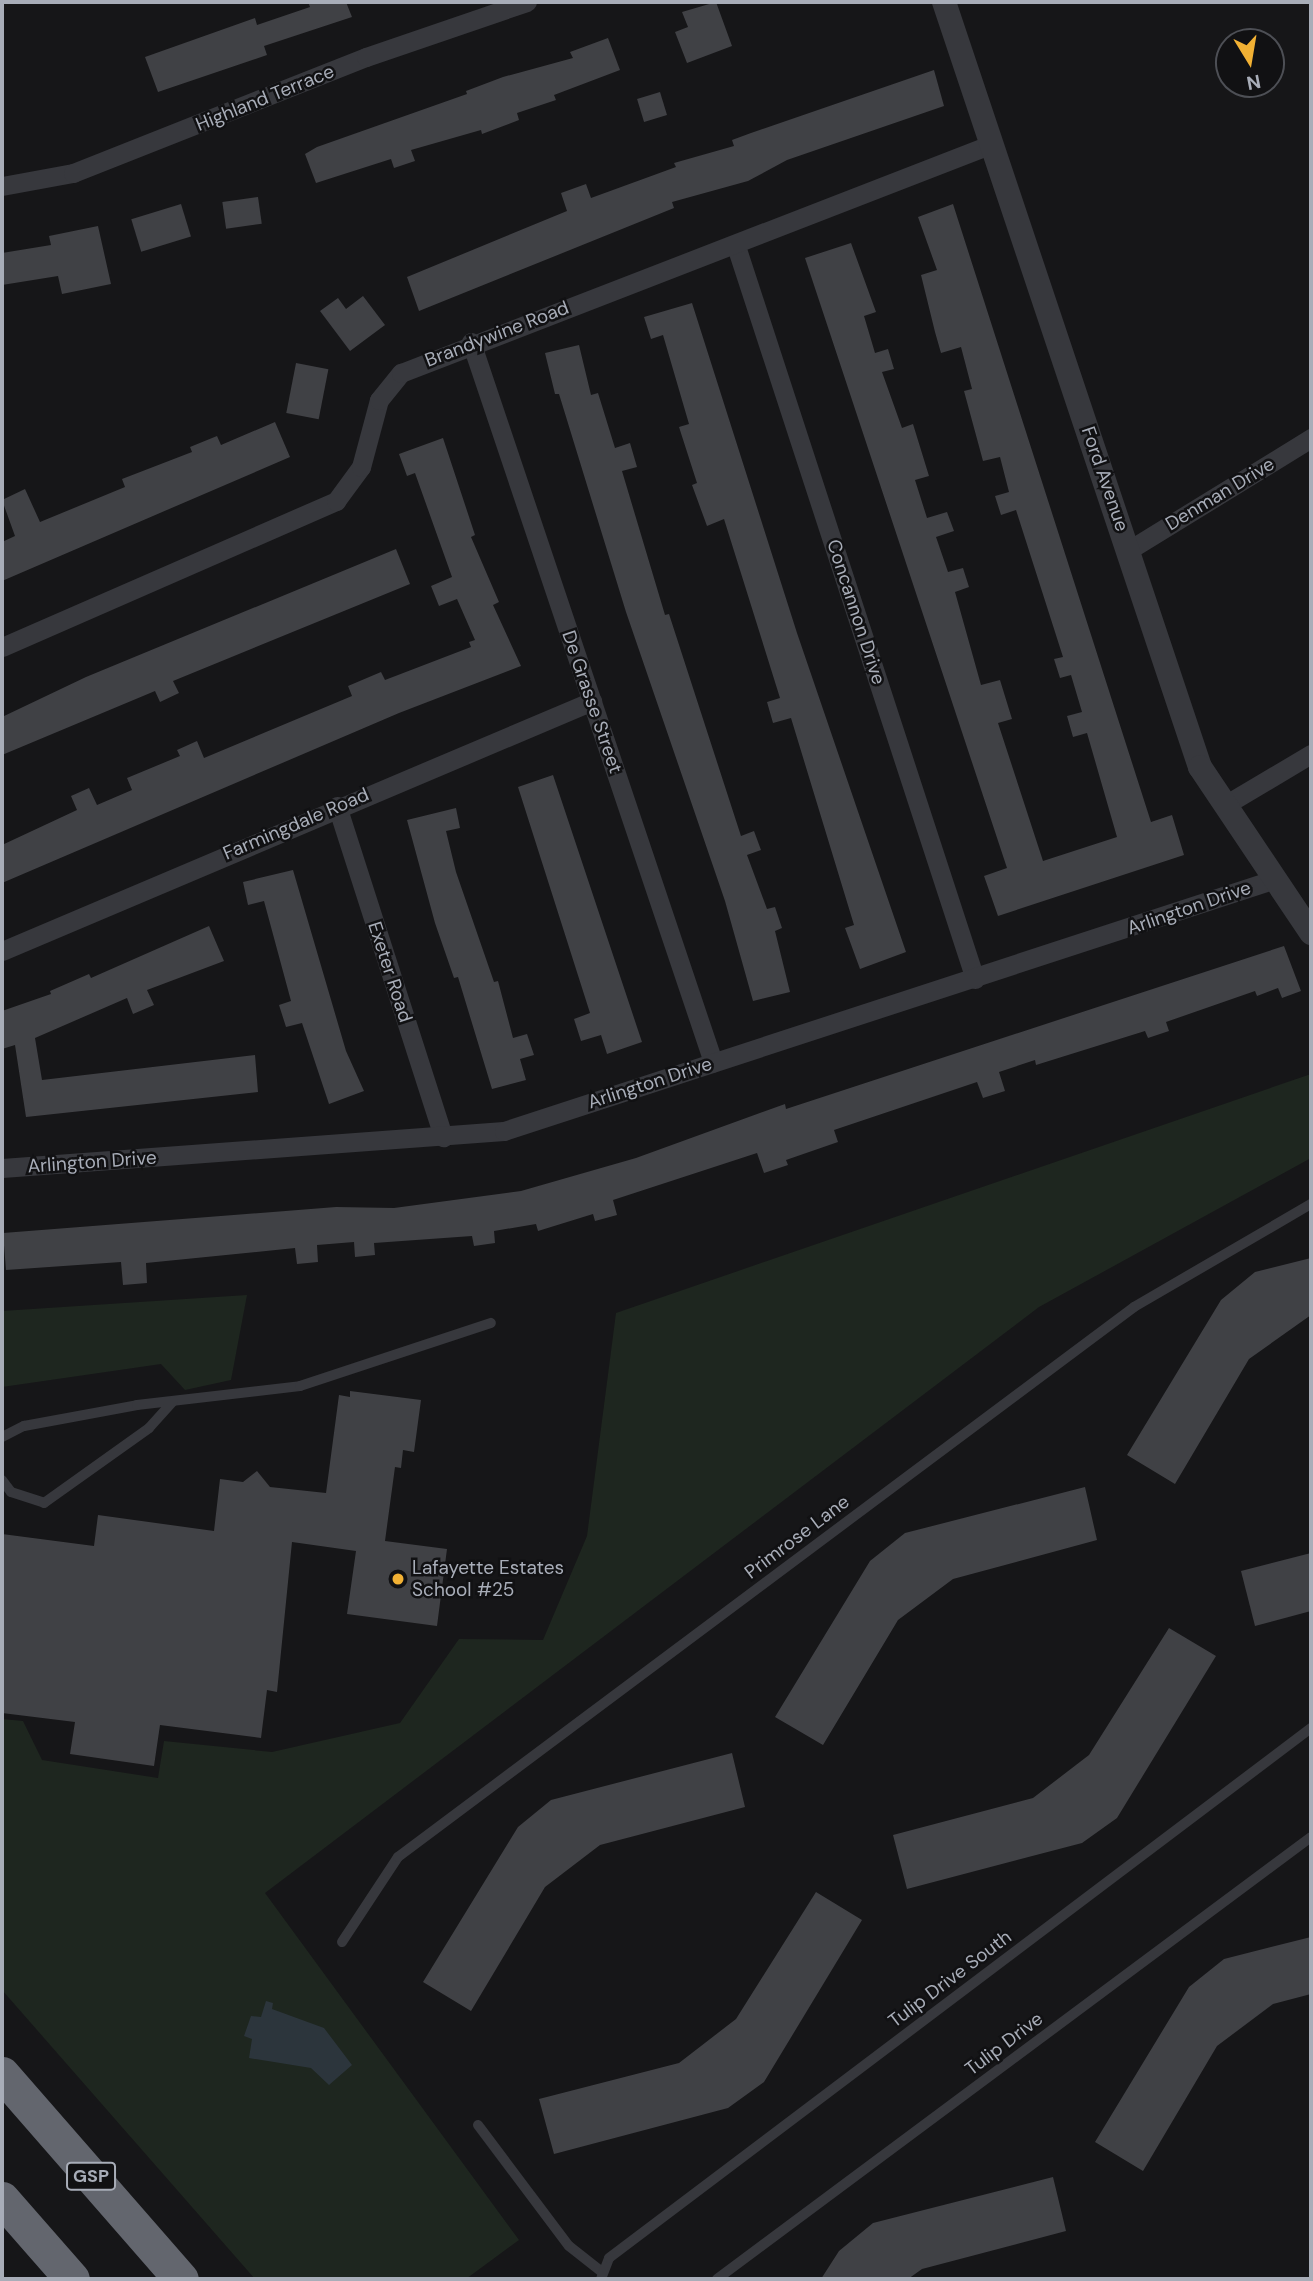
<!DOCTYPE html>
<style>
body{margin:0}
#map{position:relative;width:1313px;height:2281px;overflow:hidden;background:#161618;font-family:"DM Sans",sans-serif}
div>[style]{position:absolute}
.green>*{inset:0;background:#1e261f}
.water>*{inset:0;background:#2c353c}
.building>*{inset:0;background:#404145;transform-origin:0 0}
.service>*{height:10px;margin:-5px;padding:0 5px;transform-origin:5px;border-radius:5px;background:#37383d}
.minor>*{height:19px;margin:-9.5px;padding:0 9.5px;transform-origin:9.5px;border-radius:9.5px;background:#37383d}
.tertiary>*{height:24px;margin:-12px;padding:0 12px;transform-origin:12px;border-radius:12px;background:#37383d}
.motorway>*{height:35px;margin:-17.5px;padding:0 17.5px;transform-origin:17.5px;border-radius:17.5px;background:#63666e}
.dots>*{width:19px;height:19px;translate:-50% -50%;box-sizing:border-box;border:4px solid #111113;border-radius:50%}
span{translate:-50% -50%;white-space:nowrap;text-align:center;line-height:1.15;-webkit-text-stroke:5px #111113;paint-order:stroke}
.shield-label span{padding:2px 5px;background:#111113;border:2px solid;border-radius:5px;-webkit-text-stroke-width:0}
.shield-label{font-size:18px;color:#a8adb8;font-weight:700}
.street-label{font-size:19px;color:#a8adb8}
.poi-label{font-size:19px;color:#a8adb8}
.left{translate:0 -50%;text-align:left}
.frame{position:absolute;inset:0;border:4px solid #a8adb8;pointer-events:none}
.north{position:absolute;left:1215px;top:28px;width:70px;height:70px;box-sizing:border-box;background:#111113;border:2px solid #4d4f55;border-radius:50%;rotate:169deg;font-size:19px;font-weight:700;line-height:28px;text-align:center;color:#a8adb8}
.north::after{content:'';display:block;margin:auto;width:24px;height:32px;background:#f2b134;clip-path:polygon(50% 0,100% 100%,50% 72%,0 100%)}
</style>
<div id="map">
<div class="green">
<div style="clip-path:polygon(1311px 1074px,1311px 1158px,1039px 1307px,265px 1893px,519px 2240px,466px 2279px,255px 2279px,2px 1990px,2px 1719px,23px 1721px,42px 1760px,158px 1778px,164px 1741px,272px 1752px,400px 1723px,459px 1639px,543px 1640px,587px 1536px,616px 1313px)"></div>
<div style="clip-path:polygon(247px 1295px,231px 1380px,185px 1390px,161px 1364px,2px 1387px,2px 1311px)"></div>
</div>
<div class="water">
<div style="clip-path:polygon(266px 2001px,273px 2003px,272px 2009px,324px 2028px,352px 2065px,329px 2085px,311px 2068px,249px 2058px,252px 2039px,244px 2036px,251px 2016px,261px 2017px)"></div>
</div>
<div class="building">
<div style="clip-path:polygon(308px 2px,346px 2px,352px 17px,264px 46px,267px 55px,158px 92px,145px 57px,255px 18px,257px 25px,310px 7px)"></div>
<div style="clip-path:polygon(716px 2px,732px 46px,687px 63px,675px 32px,688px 27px,682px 12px)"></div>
<div style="clip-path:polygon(608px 38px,620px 70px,554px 95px,556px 100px,517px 113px,519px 120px,482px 134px,481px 130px,411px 150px,415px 161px,394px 168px,391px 159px,316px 183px,305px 154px,317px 147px,467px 94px,466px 91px,503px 77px,573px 58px,570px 52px)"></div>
<div style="clip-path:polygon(934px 70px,944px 106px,787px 160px,748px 181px,672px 202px,674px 208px,419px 311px,407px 277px,567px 211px,561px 193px,586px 184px,591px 198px,676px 167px,674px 163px,734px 146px,732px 140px,751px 133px)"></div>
<div style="left:660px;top:92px;width:24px;height:24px;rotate:73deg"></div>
<div style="left:258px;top:197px;width:27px;height:36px;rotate:82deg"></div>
<div style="left:181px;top:204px;width:34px;height:52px;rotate:73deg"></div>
<div style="clip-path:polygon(953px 204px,1151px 822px,1172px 815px,1184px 855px,998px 916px,984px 876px,1007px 868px,805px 258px,851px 243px,876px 312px,864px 316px,875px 353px,888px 349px,894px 369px,882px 372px,902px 428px,913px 424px,929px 476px,915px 480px,927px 518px,947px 512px,954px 531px,936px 537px,948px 572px,963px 568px,969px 587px,955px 592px,981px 685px,1000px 680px,1012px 719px,998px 723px,1043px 861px,1117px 837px,1087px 733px,1073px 737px,1067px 716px,1082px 712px,1071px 675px,1060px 678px,1054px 659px,1063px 657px,1016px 510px,1001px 515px,995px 496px,1009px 492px,1000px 457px,983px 461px,964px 391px,972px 389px,961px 347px,941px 353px,935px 332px,921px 275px,937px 270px,918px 217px)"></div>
<div style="clip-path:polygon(98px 226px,111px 284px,62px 294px,58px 276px,2px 285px,2px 253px,51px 245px,49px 236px)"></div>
<div style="clip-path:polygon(363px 296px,385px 325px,350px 351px,320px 311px,338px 298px,346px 309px)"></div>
<div style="clip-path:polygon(692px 303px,797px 633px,906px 952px,860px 969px,845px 928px,854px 925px,791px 718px,773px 723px,767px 702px,780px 698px,724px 519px,707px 526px,692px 485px,697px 483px,679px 427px,689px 424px,663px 335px,651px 339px,644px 317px)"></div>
<div style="clip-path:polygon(579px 345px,591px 395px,598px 393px,615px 448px,630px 443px,637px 467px,622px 471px,665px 615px,669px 614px,741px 836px,754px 831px,761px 850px,747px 855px,767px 909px,775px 907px,782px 928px,775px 931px,790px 992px,753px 1001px,725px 901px,626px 612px,559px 394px,555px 394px,545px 353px)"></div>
<div style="left:296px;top:363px;width:33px;height:51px;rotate:11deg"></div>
<div style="clip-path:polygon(275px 422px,290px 457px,2px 581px,2px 542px,15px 536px,2px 500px,25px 489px,40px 522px,125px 487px,122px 479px,192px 452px,190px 447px,217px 436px,221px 445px)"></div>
<div style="clip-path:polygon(443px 438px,475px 535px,471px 537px,499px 602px,493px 605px,521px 666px,399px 713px,2px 883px,2px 845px,77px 810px,71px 796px,89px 788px,97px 805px,132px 790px,127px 778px,180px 756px,177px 750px,197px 741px,204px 758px,352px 696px,348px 686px,381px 672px,385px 680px,471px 647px,469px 642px,475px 640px,457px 599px,439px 606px,431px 586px,452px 577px,415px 473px,407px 476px,399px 454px)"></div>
<div style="clip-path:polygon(396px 549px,410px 584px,173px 681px,179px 693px,160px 702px,155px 691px,2px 755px,2px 717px,86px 677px)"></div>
<div style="clip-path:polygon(553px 775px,642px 1042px,607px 1054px,601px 1035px,581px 1041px,574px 1019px,590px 1013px,518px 787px)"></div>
<div style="clip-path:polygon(456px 808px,460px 828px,446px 831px,456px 872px,494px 982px,498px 981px,513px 1038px,527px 1034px,534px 1055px,520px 1059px,526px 1080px,492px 1089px,458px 977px,454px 978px,435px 923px,407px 820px)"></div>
<div style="clip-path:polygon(293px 870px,346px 1051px,364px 1091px,329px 1104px,302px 1023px,286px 1027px,279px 1005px,291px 1001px,264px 901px,248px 905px,243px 882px)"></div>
<div style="clip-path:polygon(209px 926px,224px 961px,147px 990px,154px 1005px,133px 1014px,127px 998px,35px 1038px,42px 1080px,255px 1055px,258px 1092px,26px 1117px,15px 1045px,2px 1049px,2px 1011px,51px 994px,50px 991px,89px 974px,91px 978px)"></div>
<div style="clip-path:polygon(1284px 946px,1301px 991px,1282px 998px,1278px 988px,1257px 996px,1255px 991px,1166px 1022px,1169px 1031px,1148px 1038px,1145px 1031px,1036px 1065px,1035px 1060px,999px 1072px,1005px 1091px,983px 1098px,977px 1082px,834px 1130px,838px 1142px,786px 1160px,788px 1165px,764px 1173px,757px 1153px,613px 1200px,617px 1215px,595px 1221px,593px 1214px,538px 1231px,536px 1224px,494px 1231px,495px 1243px,474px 1246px,472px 1236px,374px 1243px,375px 1255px,355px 1257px,354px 1242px,317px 1245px,318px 1262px,297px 1264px,295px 1248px,146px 1263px,147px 1283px,123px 1285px,121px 1262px,6px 1270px,3px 1233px,336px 1207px,394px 1208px,521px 1191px,636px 1158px,785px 1104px,786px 1109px)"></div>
<div style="clip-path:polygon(1311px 1258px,1311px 1315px,1249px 1359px,1175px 1484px,1127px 1455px,1221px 1300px,1255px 1272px)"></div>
<div style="clip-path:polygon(350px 1391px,421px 1400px,414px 1452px,403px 1450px,401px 1468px,395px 1467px,385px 1541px,447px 1549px,437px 1626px,347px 1614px,356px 1551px,292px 1542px,277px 1692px,267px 1690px,261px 1738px,160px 1725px,154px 1766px,70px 1754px,75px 1722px,2px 1713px,2px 1534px,94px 1546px,98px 1515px,214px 1531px,220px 1479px,243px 1482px,257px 1471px,270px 1487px,326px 1493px,339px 1395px,350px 1397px)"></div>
<div style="clip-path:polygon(1085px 1487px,1097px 1540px,953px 1579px,898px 1620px,823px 1745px,775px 1717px,870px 1561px,905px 1533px)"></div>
<div style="clip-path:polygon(1311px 1553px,1311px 1611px,1255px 1626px,1241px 1571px)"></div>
<div style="clip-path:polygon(1169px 1628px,1216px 1656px,1117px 1818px,1082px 1843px,907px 1889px,893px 1835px,1033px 1798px,1089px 1755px)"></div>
<div style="clip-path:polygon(732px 1753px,745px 1807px,600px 1845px,545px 1887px,471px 2011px,423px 1982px,518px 1827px,551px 1800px)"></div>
<div style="clip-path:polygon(816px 1892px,862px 1920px,764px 2082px,728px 2108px,554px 2154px,539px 2099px,679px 2063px,736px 2019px)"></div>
<div style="clip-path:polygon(1311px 1937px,1311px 1994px,1273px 2004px,1217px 2046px,1143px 2171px,1095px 2142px,1189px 1987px,1224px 1959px)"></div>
<div style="clip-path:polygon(1053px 2177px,1066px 2231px,922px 2269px,908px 2279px,821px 2279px,839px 2251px,873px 2223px)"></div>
</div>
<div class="service">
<div style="left:2px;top:1437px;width:25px;rotate:-27deg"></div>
<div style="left:24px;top:1426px;width:115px;rotate:-10.5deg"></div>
<div style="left:137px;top:1405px;width:164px;rotate:-6.6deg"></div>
<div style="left:300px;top:1386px;width:201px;rotate:-18.3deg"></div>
<div style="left:2px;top:1480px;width:15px;rotate:53deg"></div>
<div style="left:11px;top:1492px;width:35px;rotate:18deg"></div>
<div style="left:44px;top:1503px;width:129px;rotate:-35.5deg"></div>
<div style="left:149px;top:1428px;width:36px;rotate:-48deg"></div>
<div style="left:342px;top:1942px;width:102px;rotate:-56.6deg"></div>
<div style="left:398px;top:1857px;width:919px;rotate:-36.77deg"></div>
<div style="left:1134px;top:1307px;width:205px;rotate:-30.2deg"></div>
<div style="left:478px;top:2125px;width:151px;rotate:53.1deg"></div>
<div style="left:569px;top:2246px;width:42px;rotate:38.2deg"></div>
<div style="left:601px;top:2279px;width:22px;rotate:-69deg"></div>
<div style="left:609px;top:2258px;width:880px;rotate:-37.05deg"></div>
<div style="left:717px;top:2279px;width:740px;rotate:-36.65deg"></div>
</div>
<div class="minor">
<div style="left:2px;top:186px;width:72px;rotate:-10.4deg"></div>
<div style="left:73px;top:173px;width:315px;rotate:-21.6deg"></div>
<div style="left:366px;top:57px;width:170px;rotate:-18.9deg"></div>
<div style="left:736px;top:246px;width:771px;rotate:71.94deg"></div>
<div style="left:471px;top:342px;width:760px;rotate:71.42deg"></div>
<div style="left:1129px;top:550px;width:214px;rotate:-31.6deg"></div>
<div style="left:2px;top:647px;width:365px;rotate:-23.6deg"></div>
<div style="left:336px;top:501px;width:42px;rotate:-53.7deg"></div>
<div style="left:361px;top:467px;width:69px;rotate:-75deg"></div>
<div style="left:379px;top:400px;width:35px;rotate:-51deg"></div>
<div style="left:401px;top:373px;width:634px;rotate:-21.18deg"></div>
<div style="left:1225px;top:805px;width:100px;rotate:-30.7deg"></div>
<div style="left:337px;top:806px;width:348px;rotate:72.2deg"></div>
<div style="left:2px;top:951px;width:641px;rotate:-22.96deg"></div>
<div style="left:2px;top:1168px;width:503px;rotate:-4.22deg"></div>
<div style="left:504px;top:1131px;width:811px;rotate:-18.1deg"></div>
</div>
<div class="tertiary">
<div style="left:944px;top:2px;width:807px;rotate:71.5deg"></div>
<div style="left:1200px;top:767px;width:200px;rotate:56.2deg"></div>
</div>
<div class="motorway">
<div style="left:2px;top:2074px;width:272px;rotate:48.9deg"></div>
<div style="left:2px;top:2199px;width:106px;rotate:48.8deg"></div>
</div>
<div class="dots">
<div style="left:398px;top:1579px;background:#f2b134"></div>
</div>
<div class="shield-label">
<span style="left:91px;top:2176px">GSP</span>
</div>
<div class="street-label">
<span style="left:265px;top:98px;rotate:-22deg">Highland Terrace</span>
<span style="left:497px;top:334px;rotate:-21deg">Brandywine Road</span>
<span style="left:1105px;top:479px;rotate:71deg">Ford Avenue</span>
<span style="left:1220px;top:494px;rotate:-31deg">Denman Drive</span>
<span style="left:856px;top:612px;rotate:72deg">Concannon Drive</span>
<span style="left:592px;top:702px;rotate:71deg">De Grasse Street</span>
<span style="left:296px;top:824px;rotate:-23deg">Farmingdale Road</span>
<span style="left:1189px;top:908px;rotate:-19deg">Arlington Drive</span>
<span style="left:390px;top:972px;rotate:72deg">Exeter Road</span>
<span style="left:650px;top:1083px;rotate:-18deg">Arlington Drive</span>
<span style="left:92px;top:1162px;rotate:-4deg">Arlington Drive</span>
<span style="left:797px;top:1537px;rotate:-37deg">Primrose Lane</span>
<span style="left:950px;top:1979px;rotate:-37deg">Tulip Drive South</span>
<span style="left:1004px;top:2044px;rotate:-37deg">Tulip Drive</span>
</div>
<div class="poi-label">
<span class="left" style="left:412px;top:1579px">Lafayette Estates<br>School #25</span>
</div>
<div class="frame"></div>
<div class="north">N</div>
</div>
